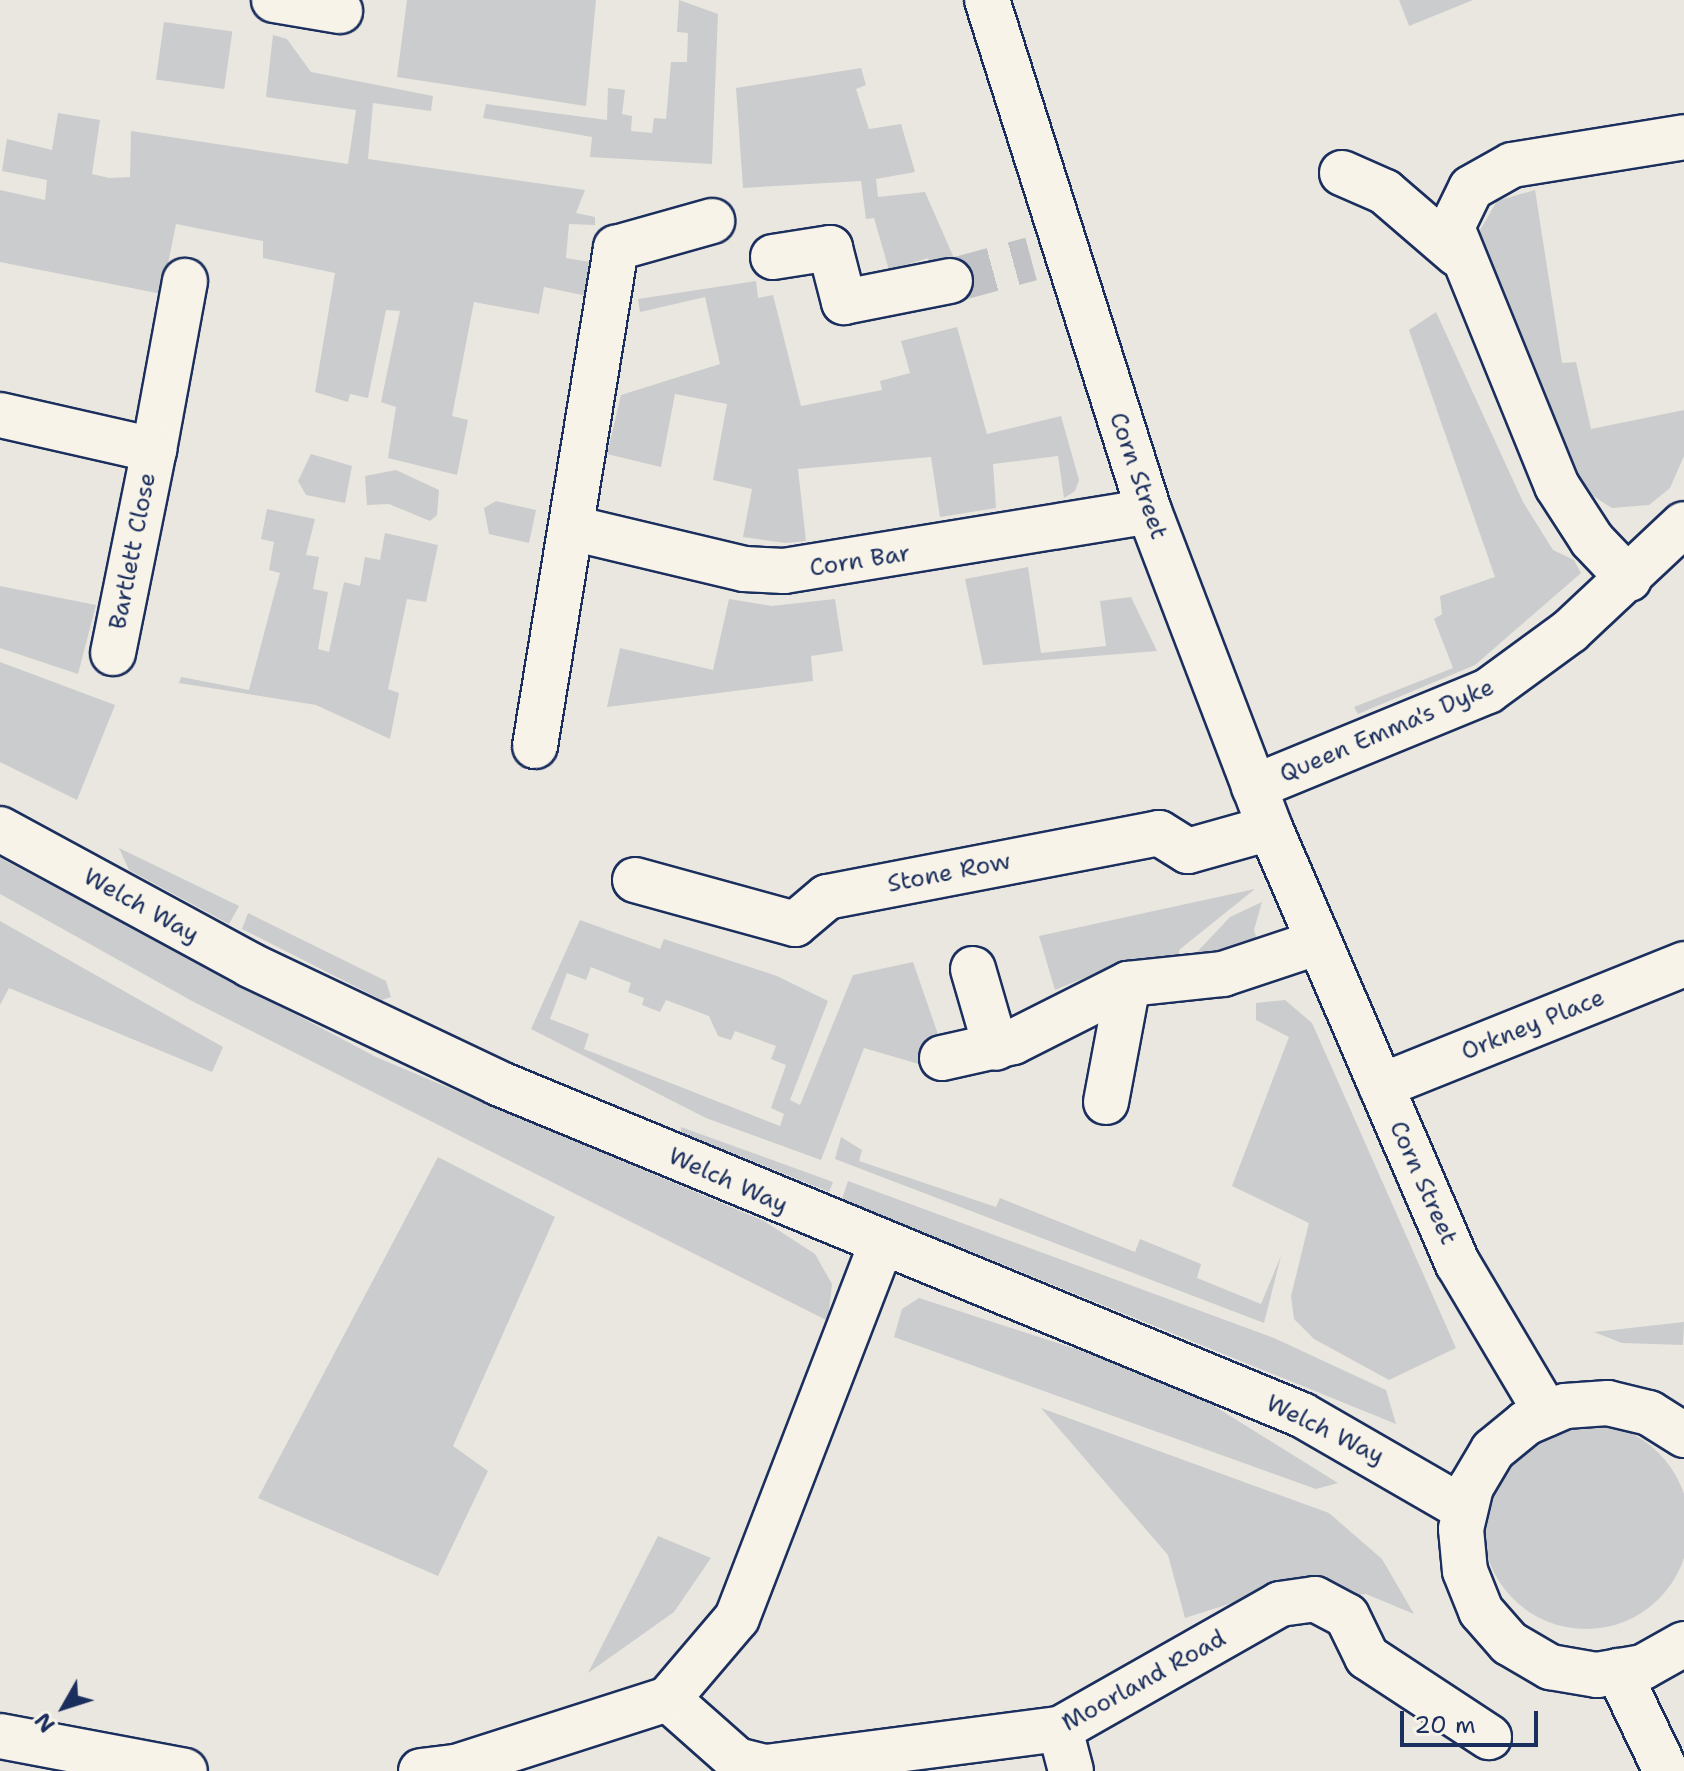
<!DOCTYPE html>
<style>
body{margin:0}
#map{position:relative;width:1684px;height:1771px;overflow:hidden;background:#eae7e0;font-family:"Shantell Sans",sans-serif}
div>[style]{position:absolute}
.green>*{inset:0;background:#cbcccd;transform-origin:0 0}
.round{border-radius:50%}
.minor-tunnel>*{height:44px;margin-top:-22px;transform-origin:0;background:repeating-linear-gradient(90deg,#c1c2c6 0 44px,transparent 0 66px)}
.roads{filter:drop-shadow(2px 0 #1b2f5e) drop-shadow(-2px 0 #1b2f5e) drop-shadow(0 2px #1b2f5e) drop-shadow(0 -2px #1b2f5e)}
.minor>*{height:44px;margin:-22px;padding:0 22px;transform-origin:22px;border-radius:22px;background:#f7f3e8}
.major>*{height:44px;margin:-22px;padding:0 22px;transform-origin:22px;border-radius:22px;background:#f7f3e8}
span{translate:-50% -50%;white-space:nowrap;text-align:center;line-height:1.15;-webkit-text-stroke:7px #f7f3e8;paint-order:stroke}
.street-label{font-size:24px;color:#1b2f5e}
.north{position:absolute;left:24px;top:1667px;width:80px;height:80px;-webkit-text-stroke:6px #f7f3e8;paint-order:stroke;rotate:231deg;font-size:22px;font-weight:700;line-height:32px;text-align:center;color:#1b2f5e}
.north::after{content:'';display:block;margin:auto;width:28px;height:36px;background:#1b2f5e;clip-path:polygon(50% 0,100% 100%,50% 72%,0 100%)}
.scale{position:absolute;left:1400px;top:1711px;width:138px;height:36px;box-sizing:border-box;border:4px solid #1b2f5e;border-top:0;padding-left:10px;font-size:24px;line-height:28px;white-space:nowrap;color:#1b2f5e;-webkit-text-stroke:6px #f7f3e8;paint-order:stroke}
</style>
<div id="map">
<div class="green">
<div style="clip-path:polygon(407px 0,596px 0,586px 106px,397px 77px)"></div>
<div style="clip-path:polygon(679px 0,718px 14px,712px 164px,590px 157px,592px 137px,483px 118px,486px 104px,607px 120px,608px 88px,625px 90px,622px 114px,632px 116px,631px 131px,652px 133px,654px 118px,666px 119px,671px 62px,687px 62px,688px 33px,677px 32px)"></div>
<div style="clip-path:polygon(1399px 0,1473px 0,1409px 26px)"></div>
<div style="left:164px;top:22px;width:69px;height:58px;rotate:8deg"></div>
<div style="clip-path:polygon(273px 35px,287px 39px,311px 72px,433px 96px,431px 111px,373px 103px,368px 159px,585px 190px,576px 213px,595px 217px,595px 225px,569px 224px,566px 258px,590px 262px,587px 296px,544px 287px,539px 314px,474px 302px,452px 416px,468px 420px,457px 475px,388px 458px,396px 407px,381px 402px,400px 311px,386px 310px,368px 398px,350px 394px,348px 402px,315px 392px,335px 273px,263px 258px,263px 241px,176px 224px,162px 294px,0 262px,0 190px,45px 200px,47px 180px,2px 171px,7px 139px,52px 150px,58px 113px,100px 120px,92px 174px,109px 178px,130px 177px,131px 131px,348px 164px,356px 110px,266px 97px)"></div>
<div style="clip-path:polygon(861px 68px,866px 85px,856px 89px,869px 129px,901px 124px,915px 172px,876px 179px,878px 197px,925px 192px,957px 265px,933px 273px,928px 258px,889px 270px,874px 218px,866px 219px,861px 181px,743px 188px,736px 88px)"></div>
<div style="clip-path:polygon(1535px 190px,1562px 363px,1576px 362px,1591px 429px,1684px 410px,1684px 456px,1670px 488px,1649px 505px,1612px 508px,1582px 489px,1476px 237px,1497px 201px)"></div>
<div style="clip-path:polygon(756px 281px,758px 298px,773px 295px,801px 406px,882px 390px,880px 381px,910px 373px,901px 341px,957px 327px,987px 434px,1061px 416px,1079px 480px,1075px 491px,1064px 498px,1058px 456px,993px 464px,996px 508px,940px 517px,931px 457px,798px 469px,806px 541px,786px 543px,743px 537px,752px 489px,713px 480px,727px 404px,675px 394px,661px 467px,607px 454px,621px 395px,720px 364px,705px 297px,640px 312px,638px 299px)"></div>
<div style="clip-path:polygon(1436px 312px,1523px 502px,1553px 550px,1574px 560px,1581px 573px,1475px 665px,1358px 714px,1354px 707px,1453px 668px,1434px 619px,1442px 614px,1440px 596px,1495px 577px,1409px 330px)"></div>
<div style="clip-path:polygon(311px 454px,352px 466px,345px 503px,306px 495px,298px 481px)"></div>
<div style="clip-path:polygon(396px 470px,439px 490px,437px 515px,430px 521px,389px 504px,367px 505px,365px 476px)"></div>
<div style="clip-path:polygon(496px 501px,536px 510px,529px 543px,489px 534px,484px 508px)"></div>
<div style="clip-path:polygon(267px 509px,315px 519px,306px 555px,319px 557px,313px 589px,328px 592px,318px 649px,329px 652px,344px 582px,360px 586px,365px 557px,380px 560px,385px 533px,438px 545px,426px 602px,407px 599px,388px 689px,399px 693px,390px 739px,316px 705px,179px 683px,181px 677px,249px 690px,280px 573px,269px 570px,274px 542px,261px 539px)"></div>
<div style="clip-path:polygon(1028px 567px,1041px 653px,1106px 646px,1100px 601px,1131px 597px,1157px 651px,983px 665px,965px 579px)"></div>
<div style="clip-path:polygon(0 586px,96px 605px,78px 674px,0 648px)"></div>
<div style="clip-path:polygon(729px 599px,772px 606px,835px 599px,843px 651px,811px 656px,813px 681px,607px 707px,620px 648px,713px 670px)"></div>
<div style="clip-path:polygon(0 662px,115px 705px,77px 800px,0 762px)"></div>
<div style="clip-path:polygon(119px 848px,239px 906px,229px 924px,129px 870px)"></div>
<div style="clip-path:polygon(0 858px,376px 1057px,764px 1221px,815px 1254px,832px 1284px,828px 1321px,192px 1001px,0 894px)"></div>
<div style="clip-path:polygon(1255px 889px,1179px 950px,1180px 962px,1101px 971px,1055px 990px,1039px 936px)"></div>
<div style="clip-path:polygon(1262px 902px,1254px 930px,1260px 949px,1198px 962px,1197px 952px,1230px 917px)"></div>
<div style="clip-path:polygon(248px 913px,386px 981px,391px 997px,382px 1000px,242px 929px)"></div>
<div style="clip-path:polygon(evenodd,580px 920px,660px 949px,664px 939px,777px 976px,828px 1001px,790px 1100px,800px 1105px,853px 975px,913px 962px,940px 1040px,926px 1042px,929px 1067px,864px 1048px,821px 1160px,706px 1118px,531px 1029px,580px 920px,591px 967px,631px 983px,628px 992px,644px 998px,642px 1005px,660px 1012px,666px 1000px,709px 1016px,718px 1036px,731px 1040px,735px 1031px,776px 1046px,771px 1059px,786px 1065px,771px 1108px,784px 1114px,780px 1126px,584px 1049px,589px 1034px,550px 1019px,567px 973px,586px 980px,591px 967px)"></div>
<div style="clip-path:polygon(0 921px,223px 1047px,212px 1072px,9px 988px,0 1005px)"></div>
<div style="clip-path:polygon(1285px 1000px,1312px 1023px,1456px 1348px,1389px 1380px,1314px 1339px,1294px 1319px,1291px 1296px,1309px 1223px,1232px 1186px,1289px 1037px,1256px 1020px,1256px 1003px)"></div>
<div style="clip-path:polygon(681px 1127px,833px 1182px,829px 1192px,681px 1132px)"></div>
<div style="clip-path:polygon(841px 1137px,862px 1150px,859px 1161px,996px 1207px,1000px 1198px,1135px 1252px,1140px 1239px,1201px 1264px,1197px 1278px,1261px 1304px,1281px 1256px,1264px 1323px,835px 1159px)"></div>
<div style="clip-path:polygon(438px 1157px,555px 1217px,453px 1446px,488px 1471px,438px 1576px,258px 1498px)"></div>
<div style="clip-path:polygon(848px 1181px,1274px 1338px,1386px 1390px,1396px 1424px,842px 1199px)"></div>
<div style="clip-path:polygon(919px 1298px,1174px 1381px,1338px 1483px,1316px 1489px,894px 1337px,902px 1309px)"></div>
<div style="clip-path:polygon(1684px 1322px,1683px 1345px,1622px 1343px,1594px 1332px)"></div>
<div style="clip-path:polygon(1041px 1408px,1329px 1513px,1382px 1559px,1414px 1614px,1366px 1594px,1351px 1596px,1317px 1576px,1185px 1618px,1168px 1555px)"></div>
<div class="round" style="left:1483px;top:1423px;width:206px;height:206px"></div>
<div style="clip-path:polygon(658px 1536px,711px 1558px,674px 1612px,588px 1673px)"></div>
</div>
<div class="minor-tunnel">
<div style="left:950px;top:281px;width:84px;rotate:-15.2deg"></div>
</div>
<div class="roads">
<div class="minor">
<div style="left:274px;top:0;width:67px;rotate:9.5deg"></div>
<div style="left:987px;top:0;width:536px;rotate:72.41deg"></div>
<div style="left:1149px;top:511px;width:339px;rotate:69.1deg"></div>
<div style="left:1270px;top:828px;width:475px;rotate:66.7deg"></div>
<div style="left:1458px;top:1264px;width:174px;rotate:59.3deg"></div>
<div style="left:1342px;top:173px;width:47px;rotate:23.8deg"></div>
<div style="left:1385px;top:192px;width:95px;rotate:40.7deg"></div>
<div style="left:773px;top:257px;width:58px;rotate:-9deg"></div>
<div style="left:830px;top:248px;width:56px;rotate:75.5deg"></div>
<div style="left:844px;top:302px;width:108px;rotate:-11.2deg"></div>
<div style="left:0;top:415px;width:158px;rotate:12.8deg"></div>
<div style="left:154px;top:450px;width:172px;rotate:-79.6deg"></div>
<div style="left:572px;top:528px;width:177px;rotate:13.4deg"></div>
<div style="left:744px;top:569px;width:40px;rotate:2.9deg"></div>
<div style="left:784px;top:571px;width:370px;rotate:-9.3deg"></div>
<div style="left:1629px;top:579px;width:54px;rotate:-133.5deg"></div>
<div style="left:1592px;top:540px;width:64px;rotate:-122.9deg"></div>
<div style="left:1557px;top:486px;width:279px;rotate:-112.1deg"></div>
<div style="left:1452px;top:227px;width:43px;rotate:-64deg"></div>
<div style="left:1471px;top:188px;width:47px;rotate:-29.3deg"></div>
<div style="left:1512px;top:165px;width:174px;rotate:-9.2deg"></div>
<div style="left:113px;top:653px;width:207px;rotate:-78.6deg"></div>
<div style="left:535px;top:746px;width:505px;rotate:-80.76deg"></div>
<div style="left:616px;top:248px;width:100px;rotate:-15.7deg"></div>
<div style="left:1254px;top:787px;width:253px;rotate:-22.3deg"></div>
<div style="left:1488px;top:691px;width:102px;rotate:-36.2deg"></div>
<div style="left:1570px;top:631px;width:156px;rotate:-43.2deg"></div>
<div style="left:0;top:829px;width:285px;rotate:28.5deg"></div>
<div style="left:250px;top:965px;width:275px;rotate:25.4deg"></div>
<div style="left:498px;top:1083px;width:870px;rotate:22.44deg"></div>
<div style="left:1302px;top:1415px;width:188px;rotate:30deg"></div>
<div style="left:635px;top:880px;width:166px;rotate:15.4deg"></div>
<div style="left:795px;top:924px;width:42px;rotate:-40.2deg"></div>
<div style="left:827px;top:897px;width:338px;rotate:-10.9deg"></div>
<div style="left:1159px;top:833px;width:34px;rotate:32deg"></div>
<div style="left:1188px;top:851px;width:85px;rotate:-15.7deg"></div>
<div style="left:973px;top:969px;width:82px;rotate:73.8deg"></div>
<div style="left:942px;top:1058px;width:73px;rotate:-12.7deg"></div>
<div style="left:1013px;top:1042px;width:129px;rotate:-26.8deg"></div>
<div style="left:1128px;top:984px;width:96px;rotate:-6deg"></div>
<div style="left:1223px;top:974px;width:101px;rotate:-18.4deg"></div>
<div style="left:1381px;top:1086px;width:327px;rotate:-21.9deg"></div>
<div style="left:1106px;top:1102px;width:120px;rotate:-79.4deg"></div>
<div style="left:668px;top:1699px;width:92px;rotate:41.5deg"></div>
<div style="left:737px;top:1760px;width:30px;rotate:14deg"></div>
<div style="left:766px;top:1767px;width:296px;rotate:-7.4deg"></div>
<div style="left:1060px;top:1729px;width:253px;rotate:-29.6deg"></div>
<div style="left:1280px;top:1604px;width:35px;rotate:-8deg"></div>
<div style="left:1315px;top:1599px;width:36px;rotate:28deg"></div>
<div style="left:1347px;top:1616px;width:46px;rotate:64deg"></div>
<div style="left:1367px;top:1657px;width:146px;rotate:33.3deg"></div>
<div style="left:1060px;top:1729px;width:43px;rotate:75.3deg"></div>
<div style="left:0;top:1736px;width:188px;rotate:10.7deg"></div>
<div style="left:421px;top:1771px;width:35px;rotate:-7deg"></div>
<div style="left:456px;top:1767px;width:223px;rotate:-17.8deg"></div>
<div style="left:668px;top:1699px;width:106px;rotate:-49.6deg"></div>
<div style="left:737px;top:1618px;width:400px;rotate:-68.9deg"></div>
</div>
<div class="major">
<div style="left:1684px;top:1435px;width:41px;rotate:-147.8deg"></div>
<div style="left:1649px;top:1413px;width:42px;rotate:-166.3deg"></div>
<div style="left:1608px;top:1403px;width:43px;rotate:176deg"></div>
<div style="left:1565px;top:1406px;width:43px;rotate:156.4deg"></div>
<div style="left:1526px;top:1423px;width:43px;rotate:140.7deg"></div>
<div style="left:1493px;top:1450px;width:43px;rotate:120.7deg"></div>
<div style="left:1471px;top:1487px;width:43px;rotate:103.4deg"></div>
<div style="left:1461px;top:1529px;width:42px;rotate:84.6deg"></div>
<div style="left:1465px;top:1571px;width:43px;rotate:68.2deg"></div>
<div style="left:1481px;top:1611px;width:43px;rotate:48.8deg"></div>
<div style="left:1509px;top:1643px;width:48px;rotate:30.3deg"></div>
<div style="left:1550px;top:1667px;width:48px;rotate:9.7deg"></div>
<div style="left:1597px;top:1675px;width:47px;rotate:-9.9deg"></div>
<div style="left:1643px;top:1667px;width:47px;rotate:-29.3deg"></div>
<div style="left:1618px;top:1671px;width:111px;rotate:64.4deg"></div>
</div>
</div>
<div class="street-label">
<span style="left:1138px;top:476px;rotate:71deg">Corn Street</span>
<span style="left:133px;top:551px;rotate:-79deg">Bartlett Close</span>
<span style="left:860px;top:561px;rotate:-9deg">Corn Bar</span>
<span style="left:1387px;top:731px;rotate:-23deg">Queen Emma's Dyke</span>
<span style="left:949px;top:873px;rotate:-11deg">Stone Row</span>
<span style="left:141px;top:906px;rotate:29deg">Welch Way</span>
<span style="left:1533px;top:1025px;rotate:-22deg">Orkney Place</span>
<span style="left:728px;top:1181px;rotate:24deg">Welch Way</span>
<span style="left:1423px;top:1183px;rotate:66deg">Corn Street</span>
<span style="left:1325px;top:1430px;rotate:26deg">Welch Way</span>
<span style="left:1144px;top:1681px;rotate:-29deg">Moorland Road</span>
</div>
<div class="north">N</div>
<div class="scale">20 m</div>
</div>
